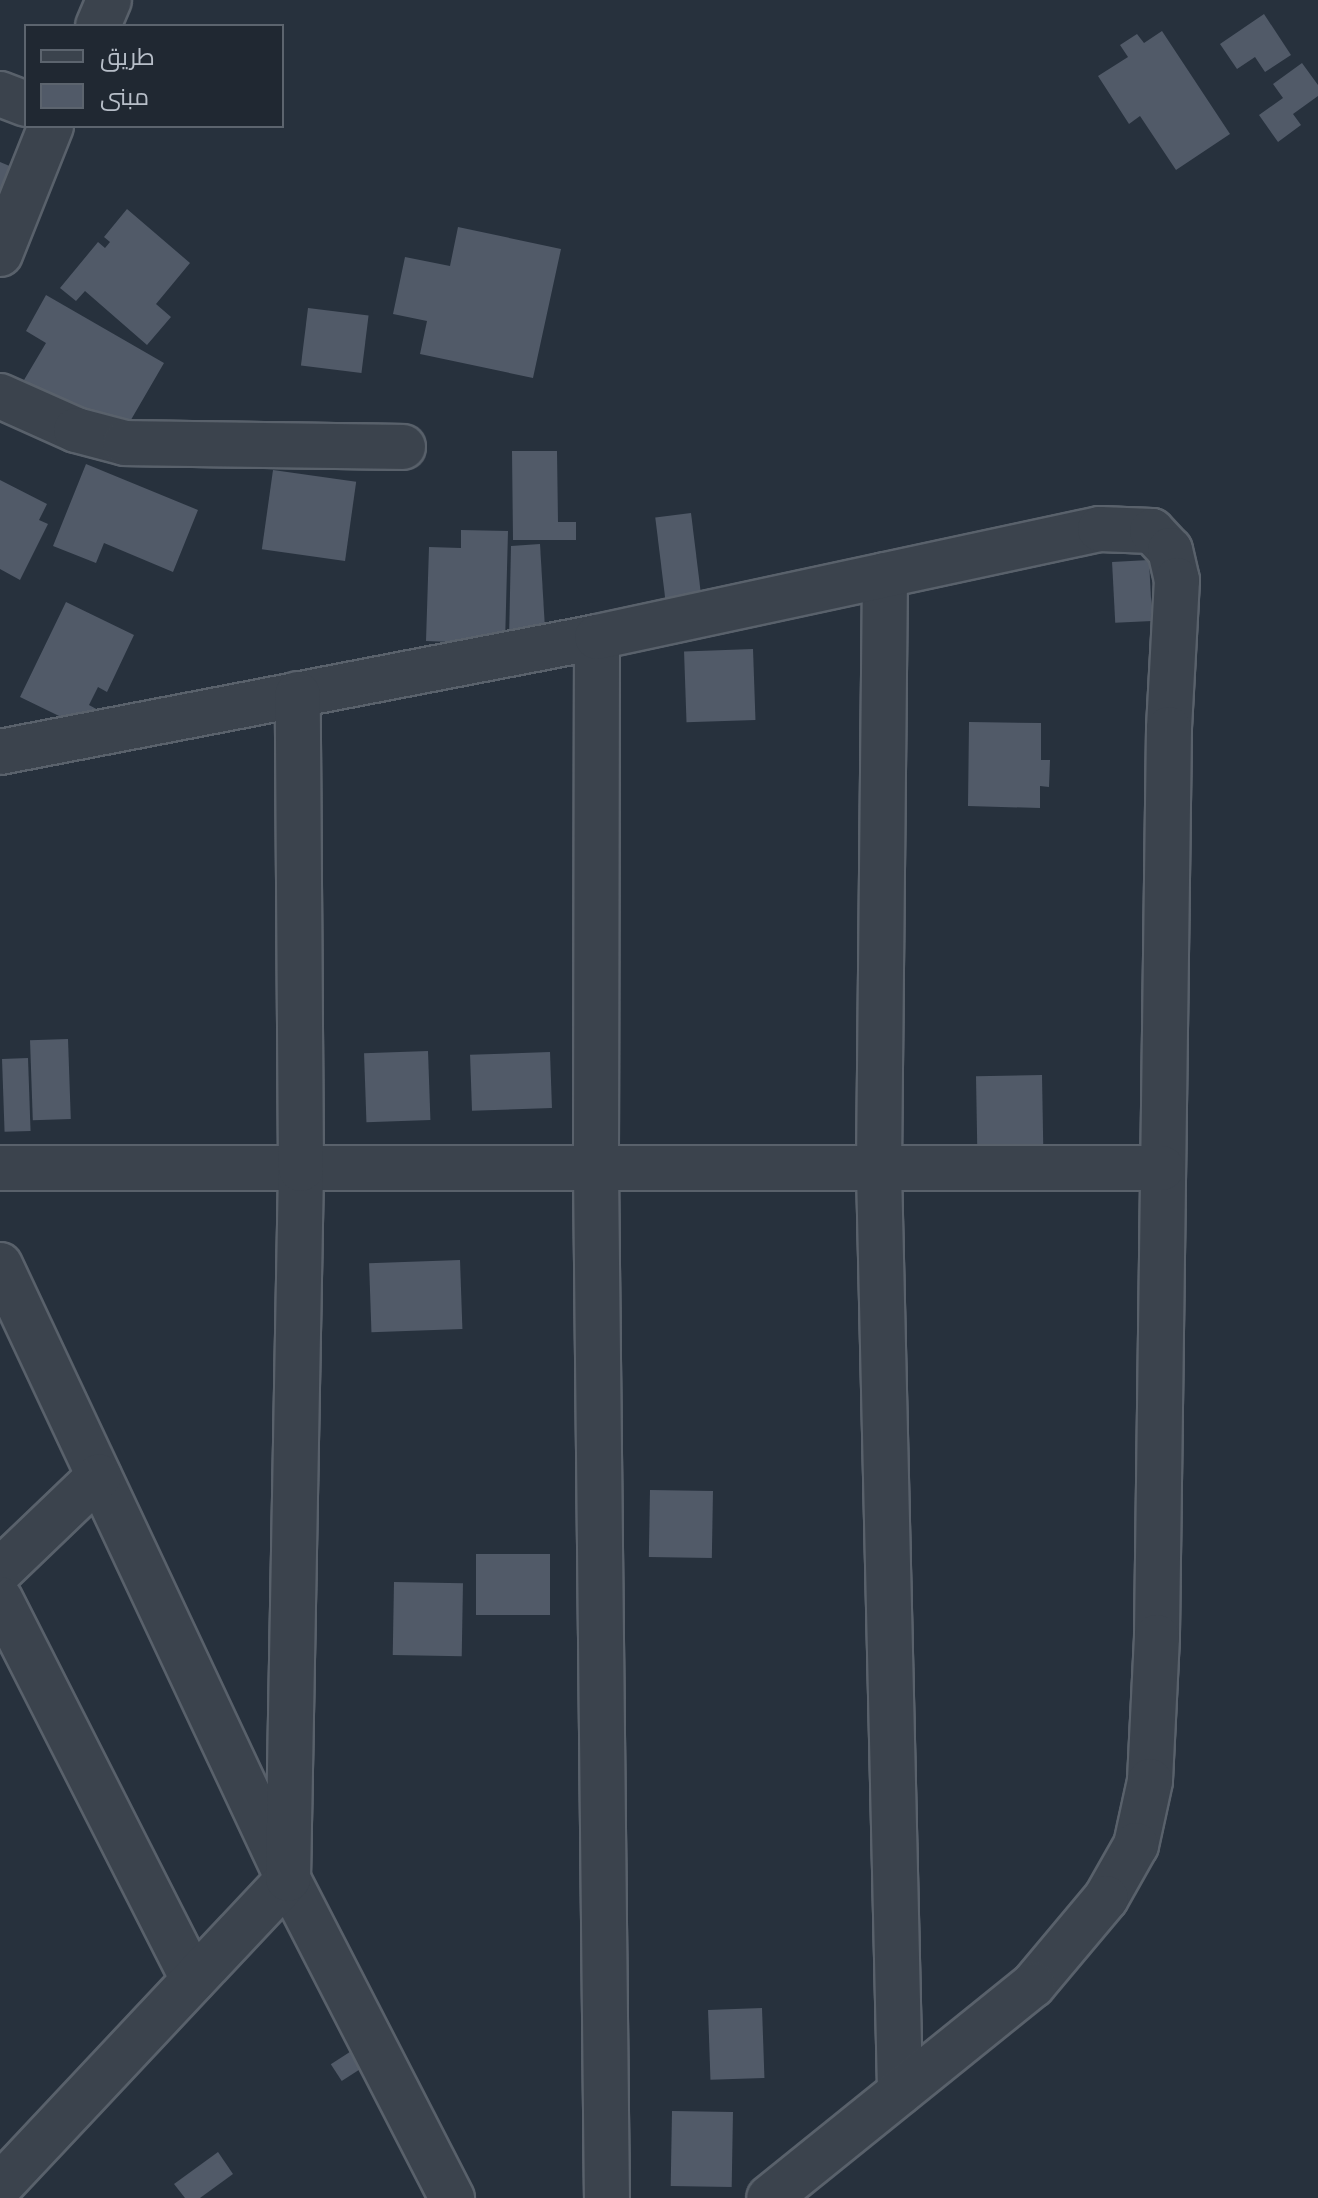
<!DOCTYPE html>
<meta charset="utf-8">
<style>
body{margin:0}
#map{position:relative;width:1318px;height:2198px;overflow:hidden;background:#27313d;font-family:Jost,Cairo,sans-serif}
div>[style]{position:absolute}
.building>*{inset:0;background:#515a68;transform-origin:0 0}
.roads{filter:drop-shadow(2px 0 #59616b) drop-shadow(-2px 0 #59616b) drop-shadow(0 2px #59616b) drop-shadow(0 -2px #59616b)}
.minor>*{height:44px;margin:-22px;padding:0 22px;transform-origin:22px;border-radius:22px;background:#3b434d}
span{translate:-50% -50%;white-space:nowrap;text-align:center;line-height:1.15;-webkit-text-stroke:6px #202832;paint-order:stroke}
.legend{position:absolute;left:24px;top:24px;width:260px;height:104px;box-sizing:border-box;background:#202832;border:2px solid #5c646e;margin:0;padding:10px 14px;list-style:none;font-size:24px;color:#b7bec8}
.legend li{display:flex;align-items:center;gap:16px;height:40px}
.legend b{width:40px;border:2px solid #5c646e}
</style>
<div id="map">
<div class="building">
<div style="clip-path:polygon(1264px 14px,1291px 55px,1265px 72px,1255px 57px,1237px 69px,1220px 44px)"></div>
<div style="clip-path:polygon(1162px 31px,1230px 134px,1176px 170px,1140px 116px,1129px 124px,1098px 76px,1128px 57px,1120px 45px,1137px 34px,1144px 43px)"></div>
<div style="clip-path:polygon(1302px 63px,1318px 85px,1318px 96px,1293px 114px,1301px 125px,1278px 142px,1259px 115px,1283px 98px,1273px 84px)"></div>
<div style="clip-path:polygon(0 162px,12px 167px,0 200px)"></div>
<div style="clip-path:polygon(127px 209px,190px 263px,156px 304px,171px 317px,147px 345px,85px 291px,76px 301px,60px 288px,98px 242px,105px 248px,110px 242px,104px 237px)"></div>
<div style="clip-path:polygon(458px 227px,561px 249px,533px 378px,420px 354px,427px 321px,393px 314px,405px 257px,450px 266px)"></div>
<div style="clip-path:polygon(46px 295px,164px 363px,121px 437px,24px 380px,46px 343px,26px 331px)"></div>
<div style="left:308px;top:308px;width:61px;height:58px;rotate:7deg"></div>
<div style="clip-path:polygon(512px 451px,557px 451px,558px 522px,576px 522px,576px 540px,513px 540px)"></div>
<div style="clip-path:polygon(86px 464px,198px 510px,173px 572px,104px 543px,96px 563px,53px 546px)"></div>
<div style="left:273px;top:470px;width:84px;height:80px;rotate:8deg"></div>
<div style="clip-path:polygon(0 480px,47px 504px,39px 520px,48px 524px,20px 580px,0 569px)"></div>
<div style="left:691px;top:513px;width:92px;height:36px;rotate:83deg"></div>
<div style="clip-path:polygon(461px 530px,508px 531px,505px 644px,426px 641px,429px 547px,461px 548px)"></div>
<div style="clip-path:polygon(540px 544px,545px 629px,509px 640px,511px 546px)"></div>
<div style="left:1149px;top:560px;width:61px;height:37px;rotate:87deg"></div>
<div style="clip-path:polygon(66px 602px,134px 635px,107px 692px,98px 687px,89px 705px,100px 711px,90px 731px,20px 697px)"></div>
<div style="left:753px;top:649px;width:71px;height:69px;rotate:88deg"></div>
<div style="clip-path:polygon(969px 722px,1041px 723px,1041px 760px,1050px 760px,1049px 787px,1040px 786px,1040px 808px,968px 806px)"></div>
<div style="left:68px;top:1039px;width:80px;height:38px;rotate:88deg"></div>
<div style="left:428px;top:1051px;width:69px;height:64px;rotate:88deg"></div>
<div style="left:550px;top:1052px;width:56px;height:80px;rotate:88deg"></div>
<div style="left:28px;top:1058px;width:73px;height:26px;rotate:88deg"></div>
<div style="left:1042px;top:1075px;width:69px;height:66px;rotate:89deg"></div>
<div style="left:460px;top:1260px;width:69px;height:91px;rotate:88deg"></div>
<div style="left:650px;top:1490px;width:63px;height:67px;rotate:1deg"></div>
<div style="left:476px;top:1554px;width:74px;height:61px"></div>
<div style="left:394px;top:1582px;width:69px;height:73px;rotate:1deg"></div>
<div style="left:762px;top:2008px;width:70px;height:54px;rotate:88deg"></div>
<div style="left:356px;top:2048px;width:20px;height:30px;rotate:57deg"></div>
<div style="left:672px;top:2111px;width:61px;height:75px;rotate:1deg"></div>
<div style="clip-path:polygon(218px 2152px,233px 2174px,200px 2198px,185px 2198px,174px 2184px)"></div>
</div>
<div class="roads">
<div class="minor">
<div style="left:98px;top:26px;width:28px;rotate:-67deg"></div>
<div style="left:0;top:94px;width:28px;rotate:21deg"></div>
<div style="left:0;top:254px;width:138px;rotate:-68.3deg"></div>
<div style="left:0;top:396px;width:83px;rotate:24.1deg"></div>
<div style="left:76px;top:430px;width:51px;rotate:14.9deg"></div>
<div style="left:125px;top:443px;width:278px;rotate:0.8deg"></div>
<div style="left:885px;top:575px;width:596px;rotate:90.58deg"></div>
<div style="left:879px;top:1171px;width:921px;rotate:88.69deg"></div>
<div style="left:597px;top:637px;width:533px;rotate:90.11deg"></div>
<div style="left:596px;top:1170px;width:1028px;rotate:89.39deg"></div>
<div style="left:0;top:752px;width:608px;rotate:-10.9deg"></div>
<div style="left:597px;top:637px;width:514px;rotate:-12.12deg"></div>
<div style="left:1100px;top:529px;width:52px;rotate:2.2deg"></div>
<div style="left:1152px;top:531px;width:26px;rotate:47deg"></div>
<div style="left:1170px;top:550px;width:31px;rotate:77deg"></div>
<div style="left:1177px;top:580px;width:149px;rotate:93.1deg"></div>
<div style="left:1169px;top:729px;width:908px;rotate:90.76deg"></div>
<div style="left:1157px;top:1637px;width:144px;rotate:92.8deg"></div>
<div style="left:1150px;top:1781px;width:66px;rotate:102.3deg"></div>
<div style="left:1136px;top:1845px;width:61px;rotate:119.5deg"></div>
<div style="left:1106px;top:1898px;width:114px;rotate:130deg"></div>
<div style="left:1033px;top:1985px;width:339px;rotate:141.1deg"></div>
<div style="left:0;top:1168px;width:1162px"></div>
<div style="left:0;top:1265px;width:678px;rotate:64.87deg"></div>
<div style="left:288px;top:1879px;width:359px;rotate:62.8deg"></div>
<div style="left:0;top:1571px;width:137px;rotate:-43.8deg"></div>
<div style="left:0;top:1599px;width:427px;rotate:63.1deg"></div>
<div style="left:0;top:2186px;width:421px;rotate:-46.8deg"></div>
<div style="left:288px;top:1879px;width:710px;rotate:-88.95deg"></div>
<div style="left:301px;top:1169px;width:475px;rotate:-90.4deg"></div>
</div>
</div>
<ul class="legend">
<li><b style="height:10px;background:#3b434d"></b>طريق</li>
<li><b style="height:22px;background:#515a68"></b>مبنى</li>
</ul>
</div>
